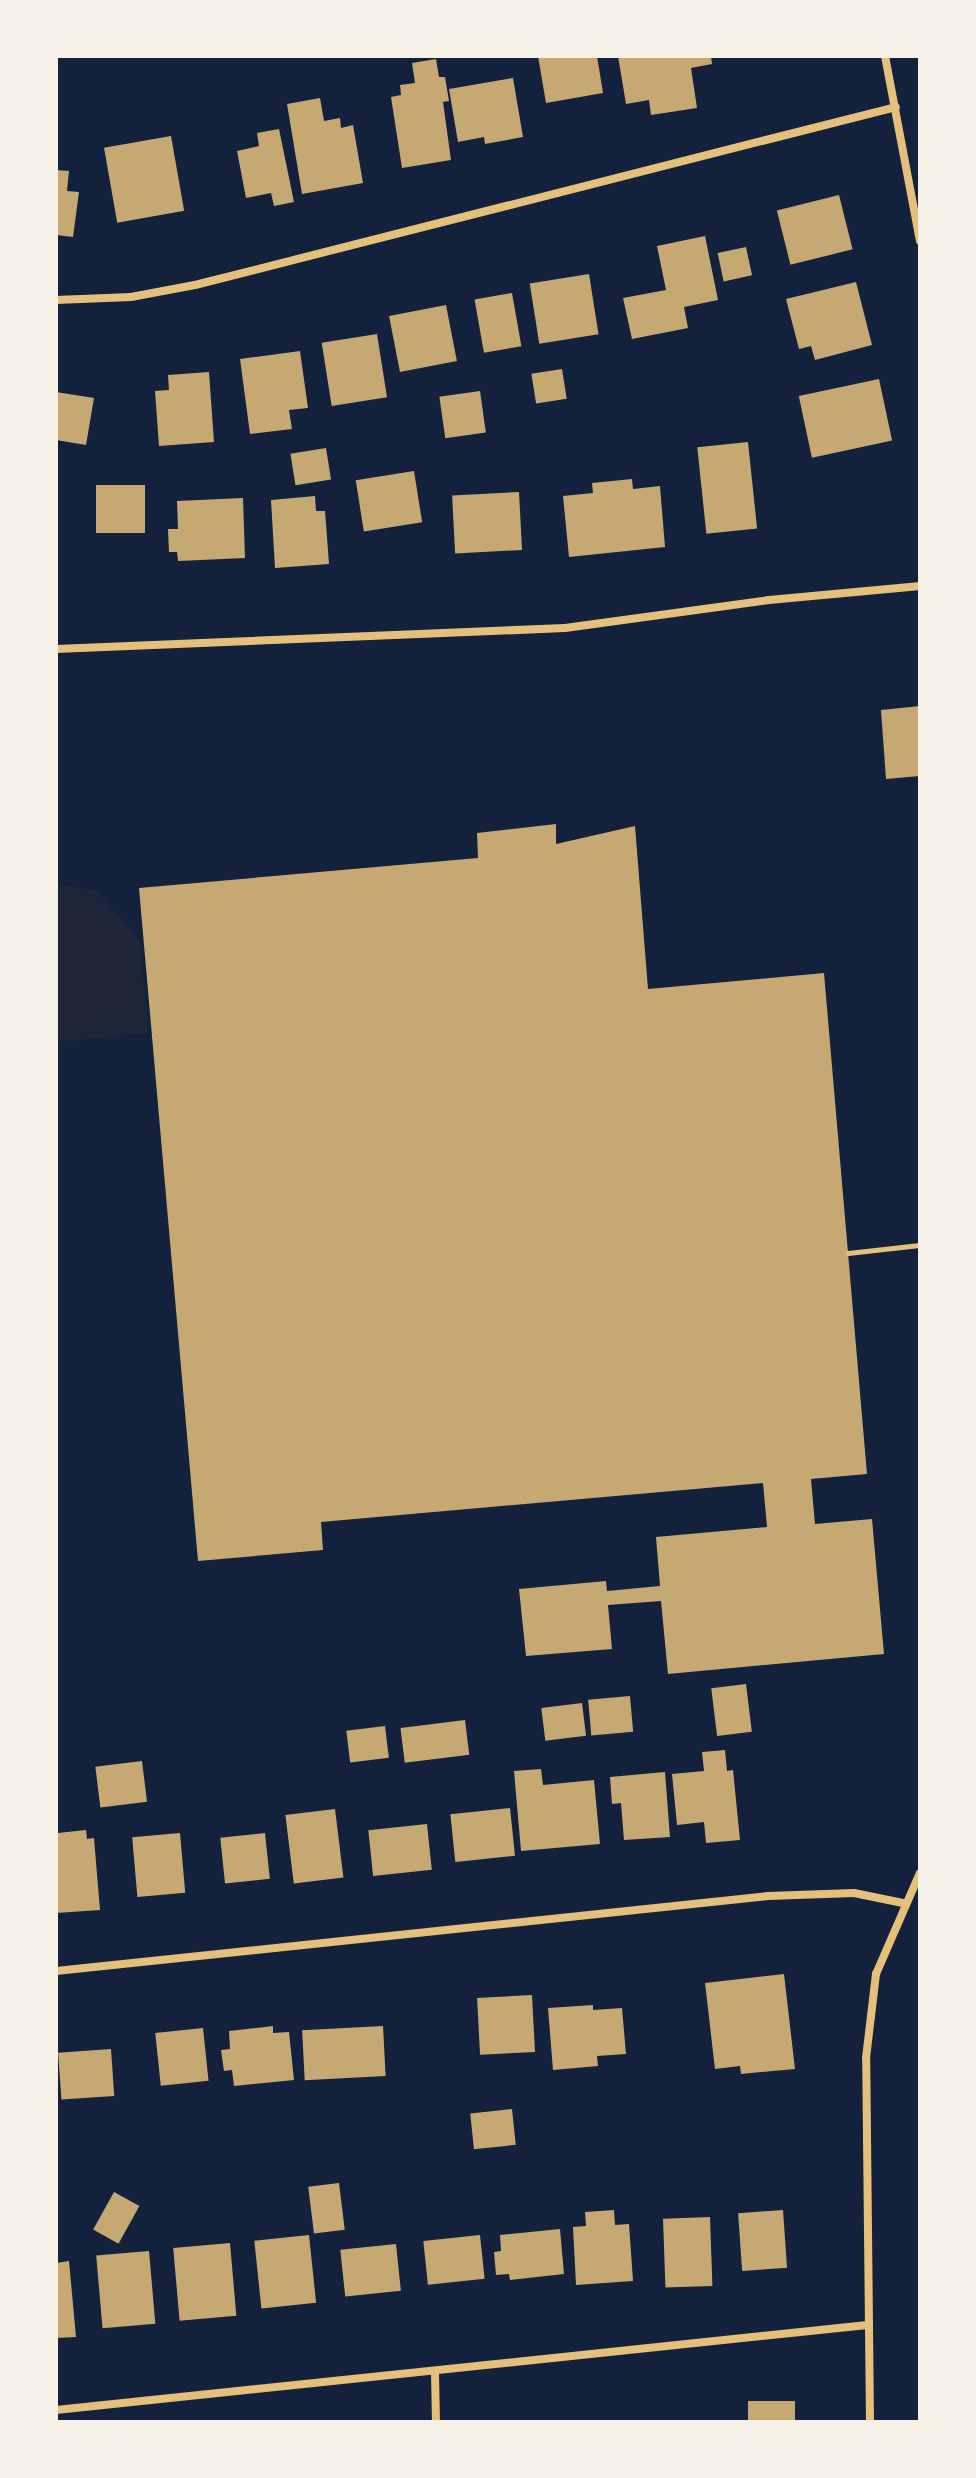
<!DOCTYPE html>
<style>
body{margin:0}
#map{position:relative;width:976px;height:2478px;overflow:hidden;background:#14213d;font-family:Overpass,sans-serif}
div>[style]{position:absolute}
.green>*{inset:0;background:#1d2539}
.building>*{inset:0;background:#c6a872;transform-origin:0 0}
.path>*{height:5px;margin:-2.5px;padding:0 2.5px;transform-origin:2.5px;border-radius:2.5px;background:#e5c07b}
.minor>*{height:8px;margin:-4px;padding:0 4px;transform-origin:4px;border-radius:4px;background:#e5c07b}
span{translate:-50% -50%;white-space:nowrap;text-align:center;line-height:1.15;-webkit-text-stroke:8px #f6f1e7;paint-order:stroke}
.frame{position:absolute;inset:0;border:58px solid #f6f1e7;pointer-events:none}
</style>
<div id="map">
<div class="green">
<div style="clip-path:polygon(56px 883px,97px 891px,140px 941px,148px 1033px,56px 1042px)"></div>
</div>
<div class="building">
<div style="clip-path:polygon(538px 56px,597px 56px,603px 93px,546px 103px)"></div>
<div style="clip-path:polygon(618px 56px,711px 56px,712px 64px,691px 68px,697px 108px,651px 115px,649px 100px,626px 104px)"></div>
<div style="clip-path:polygon(436px 59px,439px 77px,445px 77px,449px 101px,443px 102px,451px 160px,402px 168px,391px 97px,401px 95px,400px 85px,415px 83px,412px 63px)"></div>
<div style="clip-path:polygon(513px 78px,523px 137px,485px 144px,484px 137px,458px 142px,449px 89px)"></div>
<div style="clip-path:polygon(320px 98px,324px 121px,340px 118px,341px 128px,353px 125px,363px 183px,302px 194px,287px 104px)"></div>
<div style="clip-path:polygon(279px 129px,294px 202px,274px 206px,271px 193px,246px 198px,237px 151px,259px 146px,257px 133px)"></div>
<div style="left:171px;top:136px;width:76px;height:68px;rotate:80deg"></div>
<div style="clip-path:polygon(56px 170px,69px 171px,67px 191px,79px 192px,73px 237px,56px 235px)"></div>
<div style="left:839px;top:195px;width:56px;height:64px;rotate:76deg"></div>
<div style="clip-path:polygon(705px 236px,718px 300px,684px 307px,688px 328px,632px 339px,623px 298px,666px 290px,657px 246px)"></div>
<div style="left:746px;top:247px;width:29px;height:29px;rotate:78deg"></div>
<div style="left:589px;top:274px;width:61px;height:60px;rotate:81deg"></div>
<div style="clip-path:polygon(856px 282px,872px 345px,815px 360px,811px 346px,799px 349px,786px 299px)"></div>
<div style="left:512px;top:293px;width:54px;height:38px;rotate:80deg"></div>
<div style="left:446px;top:305px;width:57px;height:58px;rotate:79deg"></div>
<div style="left:377px;top:334px;width:64px;height:56px;rotate:81deg"></div>
<div style="clip-path:polygon(300px 351px,308px 408px,289px 410px,292px 429px,250px 434px,240px 359px)"></div>
<div style="left:562px;top:369px;width:30px;height:31px;rotate:81deg"></div>
<div style="clip-path:polygon(209px 372px,214px 442px,159px 446px,155px 391px,169px 390px,168px 375px)"></div>
<div style="left:879px;top:379px;width:63px;height:82px;rotate:78deg"></div>
<div style="left:480px;top:391px;width:42px;height:41px;rotate:82deg"></div>
<div style="clip-path:polygon(56px 392px,94px 398px,86px 445px,56px 440px)"></div>
<div style="left:748px;top:442px;width:87px;height:51px;rotate:84deg"></div>
<div style="left:326px;top:448px;width:32px;height:36px;rotate:81deg"></div>
<div style="left:414px;top:471px;width:52px;height:59px;rotate:81deg"></div>
<div style="clip-path:polygon(632px 479px,633px 489px,660px 486px,665px 547px,569px 557px,563px 496px,593px 493px,592px 483px)"></div>
<div style="left:96px;top:485px;width:49px;height:48px"></div>
<div style="left:519px;top:492px;width:58px;height:67px;rotate:87deg"></div>
<div style="clip-path:polygon(315px 496px,316px 511px,325px 511px,329px 564px,275px 568px,271px 500px)"></div>
<div style="clip-path:polygon(243px 498px,245px 558px,178px 561px,177px 552px,169px 552px,168px 529px,178px 529px,177px 501px)"></div>
<div style="clip-path:polygon(920px 706px,920px 776px,886px 779px,881px 710px)"></div>
<div style="clip-path:polygon(556px 824px,556px 844px,635px 826px,648px 989px,824px 973px,867px 1474px,811px 1479px,815px 1524px,872px 1519px,884px 1654px,668px 1674px,661px 1601px,608px 1605px,612px 1649px,526px 1656px,519px 1589px,606px 1581px,607px 1591px,660px 1586px,656px 1537px,767px 1527px,763px 1483px,321px 1522px,323px 1550px,198px 1561px,139px 888px,478px 858px,477px 833px)"></div>
<div style="left:746px;top:1684px;width:48px;height:35px;rotate:83deg"></div>
<div style="left:630px;top:1696px;width:36px;height:42px;rotate:85deg"></div>
<div style="left:582px;top:1703px;width:33px;height:41px;rotate:83deg"></div>
<div style="left:465px;top:1720px;width:35px;height:65px;rotate:83deg"></div>
<div style="left:385px;top:1726px;width:32px;height:39px;rotate:83deg"></div>
<div style="clip-path:polygon(725px 1750px,727px 1771px,733px 1770px,740px 1840px,706px 1843px,704px 1822px,677px 1825px,672px 1774px,704px 1771px,702px 1752px)"></div>
<div style="left:142px;top:1761px;width:41px;height:47px;rotate:83deg"></div>
<div style="clip-path:polygon(541px 1769px,543px 1785px,594px 1780px,600px 1844px,521px 1851px,514px 1771px)"></div>
<div style="clip-path:polygon(665px 1772px,670px 1837px,624px 1840px,621px 1803px,612px 1804px,610px 1777px)"></div>
<div style="left:510px;top:1808px;width:48px;height:60px;rotate:84deg"></div>
<div style="left:335px;top:1809px;width:69px;height:50px;rotate:83deg"></div>
<div style="left:427px;top:1824px;width:46px;height:59px;rotate:84deg"></div>
<div style="clip-path:polygon(86px 1830px,87px 1839px,94px 1838px,100px 1910px,56px 1913px,58px 1833px)"></div>
<div style="left:180px;top:1833px;width:60px;height:48px;rotate:85deg"></div>
<div style="left:265px;top:1833px;width:46px;height:45px;rotate:84deg"></div>
<div style="clip-path:polygon(784px 1974px,795px 2069px,741px 2074px,740px 2066px,715px 2069px,705px 1983px)"></div>
<div style="left:532px;top:1995px;width:57px;height:55px;rotate:87deg"></div>
<div style="clip-path:polygon(593px 2005px,593px 2010px,622px 2008px,626px 2054px,597px 2056px,598px 2066px,553px 2070px,548px 2008px)"></div>
<div style="clip-path:polygon(273px 2026px,273px 2033px,289px 2032px,294px 2080px,234px 2086px,232px 2070px,224px 2071px,221px 2050px,230px 2049px,229px 2031px)"></div>
<div style="left:383px;top:2026px;width:50px;height:81px;rotate:87deg"></div>
<div style="left:203px;top:2028px;width:53px;height:48px;rotate:84deg"></div>
<div style="left:111px;top:2049px;width:47px;height:53px;rotate:86deg"></div>
<div style="left:512px;top:2109px;width:36px;height:42px;rotate:84deg"></div>
<div style="left:339px;top:2183px;width:47px;height:31px;rotate:83deg"></div>
<div style="left:114px;top:2192px;width:29px;height:43px;rotate:29deg"></div>
<div style="clip-path:polygon(614px 2210px,615px 2225px,629px 2224px,633px 2281px,576px 2285px,573px 2227px,586px 2226px,585px 2212px)"></div>
<div style="left:783px;top:2210px;width:58px;height:45px;rotate:86deg"></div>
<div style="left:710px;top:2217px;width:69px;height:47px;rotate:88deg"></div>
<div style="clip-path:polygon(560px 2229px,564px 2274px,510px 2280px,509px 2274px,496px 2275px,494px 2252px,501px 2251px,500px 2235px)"></div>
<div style="left:309px;top:2235px;width:68px;height:55px;rotate:84deg"></div>
<div style="left:480px;top:2235px;width:44px;height:57px;rotate:84deg"></div>
<div style="left:230px;top:2243px;width:73px;height:57px;rotate:85deg"></div>
<div style="left:396px;top:2244px;width:47px;height:56px;rotate:84deg"></div>
<div style="left:149px;top:2251px;width:73px;height:53px;rotate:85deg"></div>
<div style="clip-path:polygon(69px 2261px,76px 2337px,56px 2338px,56px 2263px)"></div>
<div style="left:748px;top:2401px;width:47px;height:21px"></div>
</div>
<div class="path">
<div style="left:848px;top:1253px;width:72px;rotate:-6.3deg"></div>
</div>
<div class="minor">
<div style="left:885px;top:56px;width:188px;rotate:79.3deg"></div>
<div style="left:56px;top:300px;width:75px;rotate:-2.3deg"></div>
<div style="left:131px;top:297px;width:65px;rotate:-10.6deg"></div>
<div style="left:195px;top:285px;width:723px;rotate:-14.25deg"></div>
<div style="left:56px;top:649px;width:509px;rotate:-2.36deg"></div>
<div style="left:565px;top:628px;width:206px;rotate:-7.8deg"></div>
<div style="left:769px;top:600px;width:152px;rotate:-5.3deg"></div>
<div style="left:56px;top:1971px;width:716px;rotate:-6.01deg"></div>
<div style="left:768px;top:1896px;width:86px;rotate:-2deg"></div>
<div style="left:854px;top:1893px;width:50px;rotate:11.5deg"></div>
<div style="left:435px;top:2372px;width:50px;rotate:88.9deg"></div>
<div style="left:56px;top:2410px;width:816px;rotate:-5.98deg"></div>
<div style="left:870px;top:2422px;width:364px;rotate:-90.6deg"></div>
<div style="left:866px;top:2058px;width:85px;rotate:-83.2deg"></div>
<div style="left:876px;top:1974px;width:110px;rotate:-66.5deg"></div>
</div>
<div class="frame"></div>
</div>
